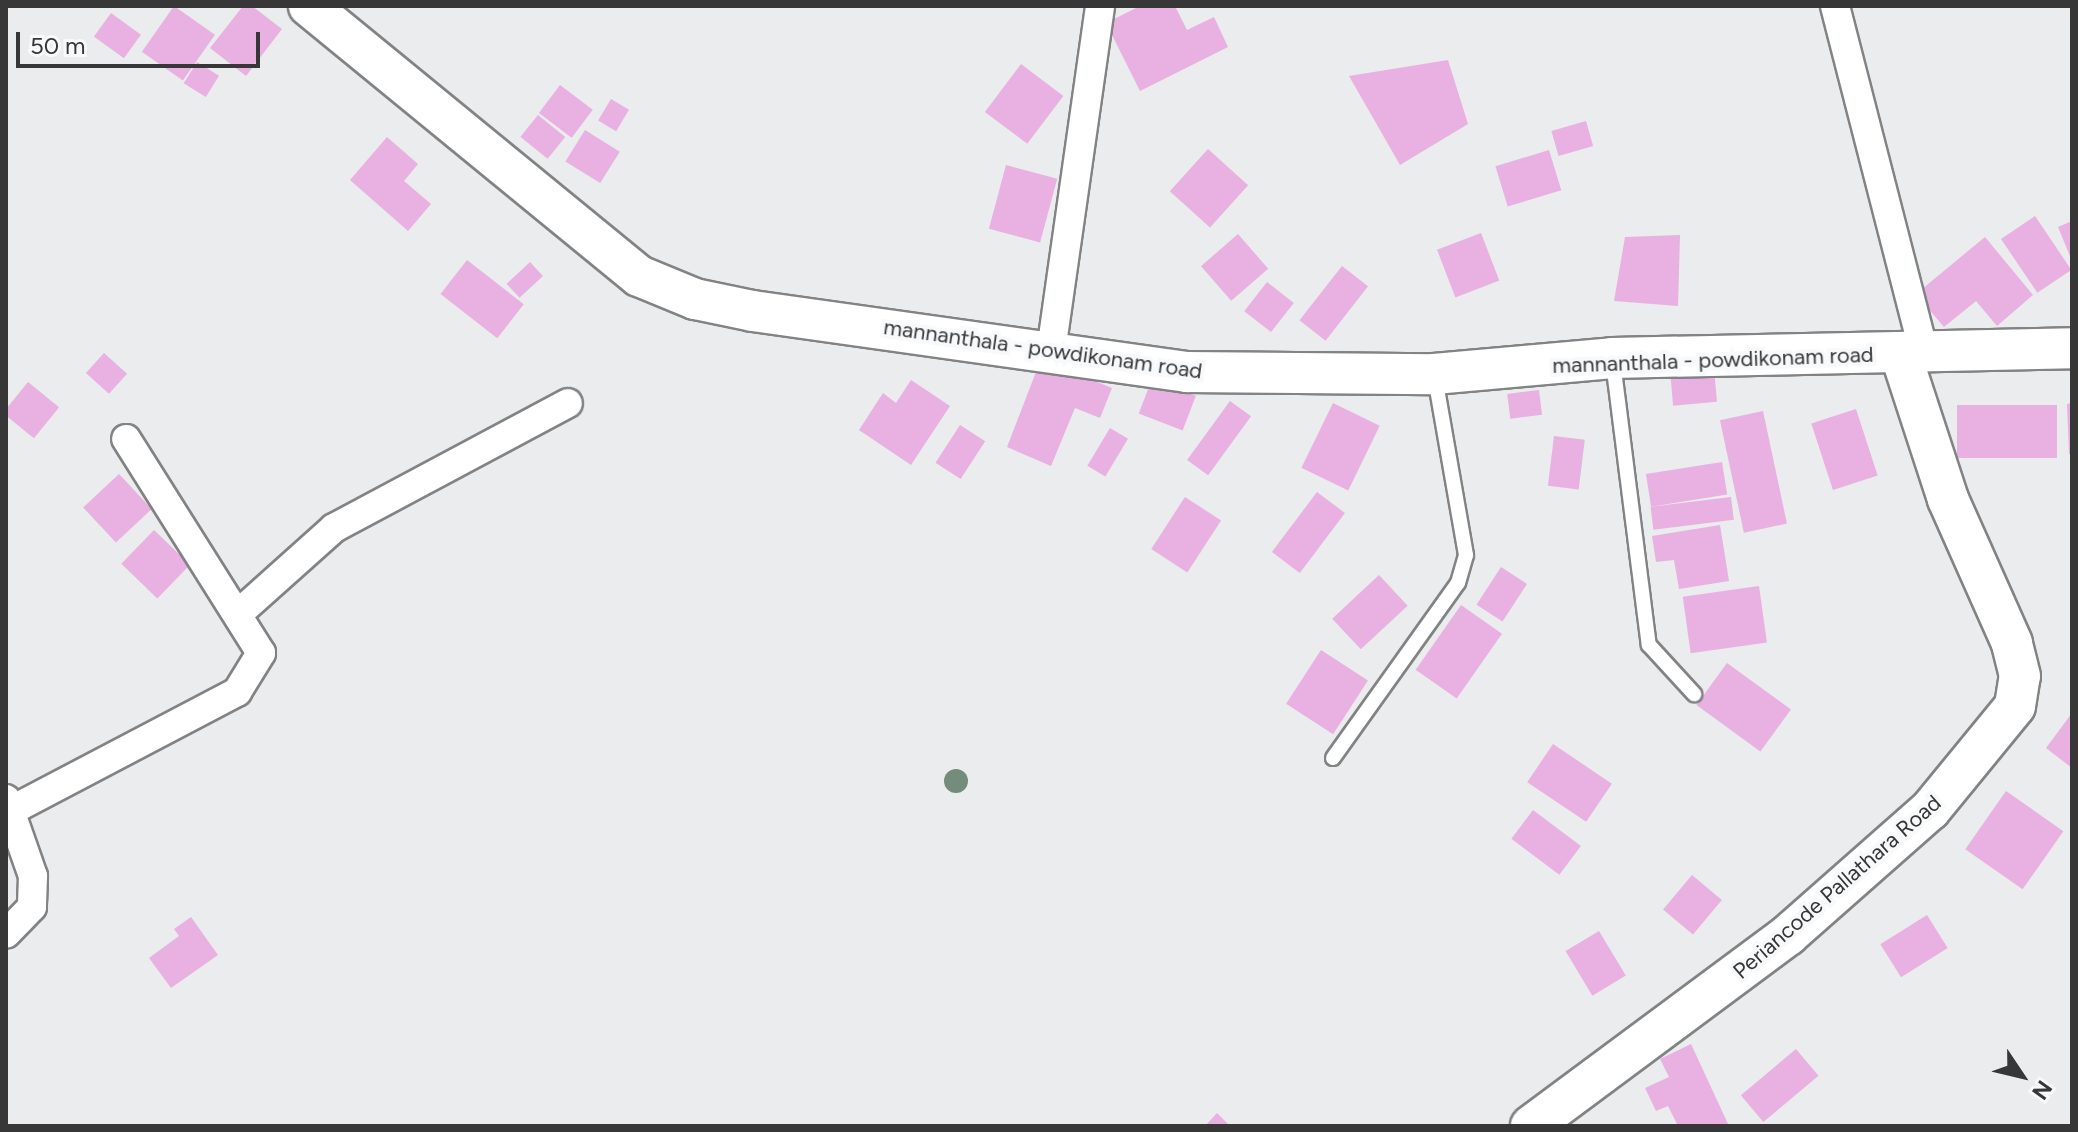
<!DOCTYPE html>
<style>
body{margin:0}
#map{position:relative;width:2078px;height:1132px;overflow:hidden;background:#eaeced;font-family:Figtree,sans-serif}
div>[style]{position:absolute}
.building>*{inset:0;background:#e9b0e2;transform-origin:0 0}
.roads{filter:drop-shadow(2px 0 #818384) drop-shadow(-2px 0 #818384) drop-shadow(0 2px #818384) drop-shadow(0 -2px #818384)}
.service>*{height:14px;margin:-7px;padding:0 7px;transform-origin:7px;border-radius:7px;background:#fff}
.minor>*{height:28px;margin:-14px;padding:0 14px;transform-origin:14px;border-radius:14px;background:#fff}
.secondary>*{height:40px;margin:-20px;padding:0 20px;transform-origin:20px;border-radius:20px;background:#fff}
.trees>*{width:24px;height:24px;margin:-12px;border-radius:50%;background:#748c7b}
span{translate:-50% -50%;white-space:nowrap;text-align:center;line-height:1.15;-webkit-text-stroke:8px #f7f9fa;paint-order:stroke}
.street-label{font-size:22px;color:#373738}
.frame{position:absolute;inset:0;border:8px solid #373738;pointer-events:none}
.north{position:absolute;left:1982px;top:1036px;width:80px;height:80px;-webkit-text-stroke:6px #f7f9fa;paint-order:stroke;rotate:125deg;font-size:22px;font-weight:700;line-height:32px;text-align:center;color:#373738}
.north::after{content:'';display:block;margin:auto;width:28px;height:36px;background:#373738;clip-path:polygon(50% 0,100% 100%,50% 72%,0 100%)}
.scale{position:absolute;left:16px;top:32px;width:244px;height:36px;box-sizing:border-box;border:4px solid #373738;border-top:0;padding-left:10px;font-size:24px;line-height:28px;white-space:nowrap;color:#373738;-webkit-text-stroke:6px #f7f9fa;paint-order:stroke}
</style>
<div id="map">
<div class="building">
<div style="left:174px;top:6px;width:50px;height:56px;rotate:35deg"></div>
<div style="clip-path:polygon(243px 6px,252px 6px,282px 29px,246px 76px,210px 48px)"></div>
<div style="clip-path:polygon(1140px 6px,1175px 6px,1187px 30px,1214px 17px,1228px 47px,1140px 91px,1106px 23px)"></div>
<div style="left:111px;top:13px;width:37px;height:29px;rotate:36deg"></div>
<div style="clip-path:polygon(1448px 60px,1468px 124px,1400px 165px,1349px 76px)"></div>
<div style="left:197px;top:62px;width:26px;height:25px;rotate:32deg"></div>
<div style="left:1021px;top:64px;width:53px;height:60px;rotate:37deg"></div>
<div style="left:560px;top:85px;width:41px;height:35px;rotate:37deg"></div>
<div style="left:611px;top:99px;width:21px;height:25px;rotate:31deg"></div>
<div style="left:538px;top:115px;width:35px;height:28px;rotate:39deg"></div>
<div style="left:1586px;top:121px;width:26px;height:36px;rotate:74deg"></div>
<div style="left:585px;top:130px;width:41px;height:37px;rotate:32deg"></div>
<div style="clip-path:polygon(387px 137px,418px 164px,404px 181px,431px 204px,408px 231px,350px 180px)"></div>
<div style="left:1208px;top:149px;width:54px;height:57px;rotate:42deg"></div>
<div style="left:1549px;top:150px;width:42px;height:56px;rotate:73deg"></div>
<div style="left:1006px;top:165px;width:53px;height:66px;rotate:15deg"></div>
<div style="left:2035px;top:216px;width:65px;height:41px;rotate:56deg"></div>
<div style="clip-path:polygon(2072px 221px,2072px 261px,2058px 227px)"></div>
<div style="left:1481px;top:233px;width:51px;height:47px;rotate:69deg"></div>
<div style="left:1238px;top:234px;width:46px;height:49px;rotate:49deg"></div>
<div style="clip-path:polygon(1680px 235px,1678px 306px,1614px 301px,1625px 237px)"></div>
<div style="clip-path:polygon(1985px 237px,2033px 295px,1997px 326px,1976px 301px,1944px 327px,1916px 294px)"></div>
<div style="left:467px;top:260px;width:72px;height:43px;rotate:38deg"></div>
<div style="left:530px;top:262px;width:19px;height:32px;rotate:47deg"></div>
<div style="left:1342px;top:266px;width:33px;height:69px;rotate:38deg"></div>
<div style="left:1267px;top:282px;width:34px;height:37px;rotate:38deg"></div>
<div style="left:104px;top:353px;width:31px;height:27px;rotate:42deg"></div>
<div style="clip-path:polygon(1041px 359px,1112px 388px,1100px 418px,1075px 408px,1051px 466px,1007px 447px)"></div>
<div style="left:1714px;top:368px;width:34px;height:44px;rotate:85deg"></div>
<div style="left:1152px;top:379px;width:47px;height:37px;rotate:21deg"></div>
<div style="clip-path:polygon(911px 380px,950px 406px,911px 465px,859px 430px,883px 393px,896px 403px)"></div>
<div style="left:28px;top:382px;width:40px;height:40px;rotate:39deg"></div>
<div style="left:1539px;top:390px;width:25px;height:32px;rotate:83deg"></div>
<div style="left:1230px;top:401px;width:26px;height:73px;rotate:36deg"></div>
<div style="left:1333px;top:403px;width:52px;height:72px;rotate:26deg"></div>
<div style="clip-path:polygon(2072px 403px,2072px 454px,2069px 454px,2067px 404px)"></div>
<div style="left:1957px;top:405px;width:100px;height:53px"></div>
<div style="left:1856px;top:409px;width:70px;height:47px;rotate:72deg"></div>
<div style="left:1763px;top:411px;width:115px;height:44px;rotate:78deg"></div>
<div style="left:960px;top:425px;width:30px;height:45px;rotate:33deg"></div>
<div style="left:1110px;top:428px;width:21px;height:44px;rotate:31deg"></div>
<div style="left:1554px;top:436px;width:31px;height:50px;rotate:7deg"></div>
<div style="left:1722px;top:462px;width:33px;height:77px;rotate:81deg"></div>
<div style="left:119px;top:474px;width:48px;height:49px;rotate:47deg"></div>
<div style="left:1317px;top:492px;width:35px;height:75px;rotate:37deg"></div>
<div style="left:1185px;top:497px;width:43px;height:62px;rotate:33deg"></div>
<div style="left:1731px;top:497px;width:23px;height:81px;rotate:83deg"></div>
<div style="clip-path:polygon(1720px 525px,1729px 581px,1679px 589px,1674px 560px,1656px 562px,1652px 536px)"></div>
<div style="left:154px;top:530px;width:50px;height:47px;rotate:44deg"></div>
<div style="left:1501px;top:567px;width:31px;height:45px;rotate:33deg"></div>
<div style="left:1379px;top:575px;width:42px;height:64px;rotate:47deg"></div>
<div style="left:1759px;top:586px;width:57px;height:77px;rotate:82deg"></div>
<div style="left:1461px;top:605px;width:50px;height:79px;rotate:35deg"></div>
<div style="left:1321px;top:650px;width:56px;height:64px;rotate:33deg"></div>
<div style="left:1727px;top:663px;width:79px;height:52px;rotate:36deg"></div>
<div style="clip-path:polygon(2072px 713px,2072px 768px,2046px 748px)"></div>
<div style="left:1553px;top:744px;width:71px;height:46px;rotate:34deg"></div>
<div style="left:2006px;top:791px;width:70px;height:71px;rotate:35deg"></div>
<div style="left:1533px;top:810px;width:60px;height:36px;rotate:37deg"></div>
<div style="left:1692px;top:875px;width:39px;height:45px;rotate:40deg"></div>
<div style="left:1927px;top:915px;width:39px;height:55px;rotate:58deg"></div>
<div style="clip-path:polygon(191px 917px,218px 955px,171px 988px,149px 958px,179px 936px,174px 929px)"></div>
<div style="left:1599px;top:931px;width:52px;height:39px;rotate:59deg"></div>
<div style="clip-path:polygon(1691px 1044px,1728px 1124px,1724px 1126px,1678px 1126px,1668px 1106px,1656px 1111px,1645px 1088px,1669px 1077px,1660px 1059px)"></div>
<div style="left:1796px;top:1049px;width:35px;height:72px;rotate:50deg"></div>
<div style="clip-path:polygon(1217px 1113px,1230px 1126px,1205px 1126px)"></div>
</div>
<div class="roads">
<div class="service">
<div style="left:1613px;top:362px;width:285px;rotate:82.8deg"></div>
<div style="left:1649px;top:645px;width:67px;rotate:47.4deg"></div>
<div style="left:1333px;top:758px;width:215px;rotate:-54.5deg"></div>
<div style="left:1458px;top:583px;width:29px;rotate:-74deg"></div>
<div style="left:1466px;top:555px;width:180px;rotate:-99.9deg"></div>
</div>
<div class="minor">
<div style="left:1835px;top:6px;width:358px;rotate:75.6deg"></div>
<div style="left:1051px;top:351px;width:348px;rotate:-81.9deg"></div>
<div style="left:239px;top:613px;width:127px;rotate:-41.8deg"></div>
<div style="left:334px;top:528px;width:265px;rotate:-28.1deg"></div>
<div style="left:6px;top:799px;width:82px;rotate:70.7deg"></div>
<div style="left:33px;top:876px;width:31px;rotate:92deg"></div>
<div style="left:32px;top:907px;width:37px;rotate:134deg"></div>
<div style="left:14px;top:809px;width:252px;rotate:-27.7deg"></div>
<div style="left:237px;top:692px;width:46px;rotate:-58.4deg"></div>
<div style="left:261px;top:653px;width:253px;rotate:-122.2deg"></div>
</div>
<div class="secondary">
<div style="left:309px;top:6px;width:426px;rotate:39.3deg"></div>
<div style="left:639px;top:276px;width:61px;rotate:22.3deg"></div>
<div style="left:695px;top:299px;width:59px;rotate:11.7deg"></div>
<div style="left:753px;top:311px;width:438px;rotate:8deg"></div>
<div style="left:1187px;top:372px;width:247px;rotate:0.5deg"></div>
<div style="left:1434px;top:374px;width:179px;rotate:-5.1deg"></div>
<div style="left:1612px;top:358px;width:460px;rotate:-1.2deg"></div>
<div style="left:1531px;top:1126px;width:320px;rotate:-36.6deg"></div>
<div style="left:1788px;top:935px;width:189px;rotate:-41.4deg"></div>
<div style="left:1930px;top:810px;width:134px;rotate:-50.7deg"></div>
<div style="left:2015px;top:706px;width:30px;rotate:-81deg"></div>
<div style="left:2020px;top:676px;width:34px;rotate:-104deg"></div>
<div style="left:2012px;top:643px;width:158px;rotate:-114deg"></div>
<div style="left:1948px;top:499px;width:151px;rotate:-108.1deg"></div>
</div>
</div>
<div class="trees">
<div style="left:956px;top:781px"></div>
</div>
<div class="street-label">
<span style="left:1043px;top:349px;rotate:8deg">mannanthala - powdikonam road</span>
<span style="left:1713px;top:360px;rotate:-2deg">mannanthala - powdikonam road</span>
<span style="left:1837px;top:887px;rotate:-41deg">Periancode Pallathara Road</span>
</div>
<div class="frame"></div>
<div class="north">N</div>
<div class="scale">50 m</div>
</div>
